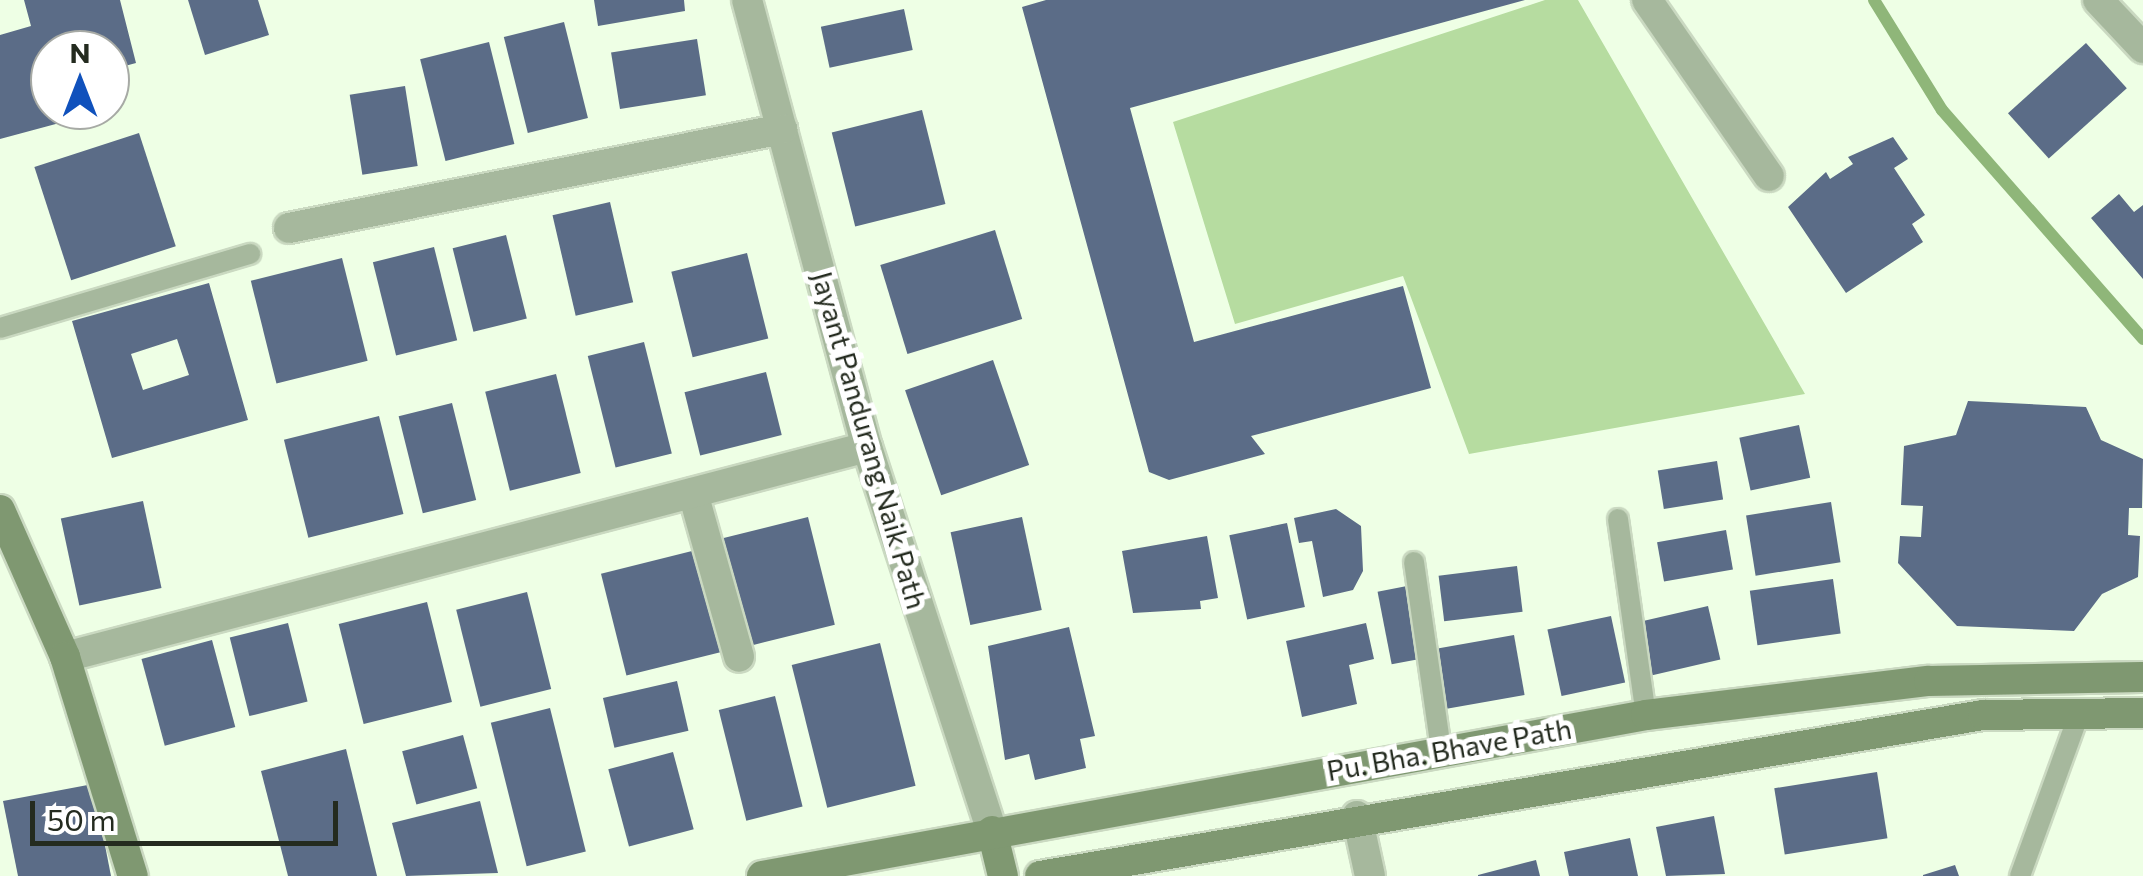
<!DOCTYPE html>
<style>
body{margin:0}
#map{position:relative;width:2143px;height:876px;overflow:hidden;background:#eeffe5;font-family:Commissioner,sans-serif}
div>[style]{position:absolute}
.green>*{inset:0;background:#b6dca0}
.stream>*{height:12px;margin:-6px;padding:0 6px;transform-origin:6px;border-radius:6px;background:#8fb679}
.building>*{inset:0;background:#5b6c87;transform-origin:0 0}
.roads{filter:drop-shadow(2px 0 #cad9c1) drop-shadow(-2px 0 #cad9c1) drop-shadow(0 2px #cad9c1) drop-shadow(0 -2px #cad9c1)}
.lane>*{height:20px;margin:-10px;padding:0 10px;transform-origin:10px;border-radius:10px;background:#a6b89d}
.street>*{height:30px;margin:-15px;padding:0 15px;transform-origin:15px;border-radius:15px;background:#a6b89d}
.secondary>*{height:30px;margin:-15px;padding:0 15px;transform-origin:15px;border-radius:15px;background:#7f9871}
span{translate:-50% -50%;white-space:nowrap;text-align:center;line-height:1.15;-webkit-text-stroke:10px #fff;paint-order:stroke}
.street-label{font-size:28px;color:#242b1f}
.north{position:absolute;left:30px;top:30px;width:100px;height:100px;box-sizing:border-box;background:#fff;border:2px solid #a7aaa5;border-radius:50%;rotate:0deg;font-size:28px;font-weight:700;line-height:40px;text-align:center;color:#242b1f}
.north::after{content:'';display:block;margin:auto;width:35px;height:45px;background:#1051bc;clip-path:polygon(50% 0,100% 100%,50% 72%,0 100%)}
.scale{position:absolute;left:30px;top:801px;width:308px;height:45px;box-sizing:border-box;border:5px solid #242b1f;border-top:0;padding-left:12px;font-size:30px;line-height:35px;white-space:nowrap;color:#242b1f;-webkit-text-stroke:8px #fff;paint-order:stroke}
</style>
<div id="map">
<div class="green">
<div style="clip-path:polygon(1545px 0,1578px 0,1805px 394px,1469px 454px,1403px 276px,1235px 324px,1173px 122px)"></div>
</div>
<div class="stream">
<div style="left:1874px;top:0;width:129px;rotate:58.3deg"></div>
<div style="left:1942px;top:110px;width:305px;rotate:48.7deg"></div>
</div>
<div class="building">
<div style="clip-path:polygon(24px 0,120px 0,136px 63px,110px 70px,110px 50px,50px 50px,50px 110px,104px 111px,0 139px,0 35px,31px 26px)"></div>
<div style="clip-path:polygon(188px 0,258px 0,269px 35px,205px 55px)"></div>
<div style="clip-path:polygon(594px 0,684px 0,685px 11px,598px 26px)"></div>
<div style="clip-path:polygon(1046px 0,1525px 0,1130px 108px,1194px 342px,1403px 286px,1431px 388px,1251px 436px,1265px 454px,1169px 480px,1149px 472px,1022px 7px)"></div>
<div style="left:904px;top:9px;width:42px;height:85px;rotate:78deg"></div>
<div style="left:564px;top:22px;width:99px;height:62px;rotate:76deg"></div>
<div style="left:697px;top:39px;width:57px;height:87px;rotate:81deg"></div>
<div style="left:489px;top:42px;width:105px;height:71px;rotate:76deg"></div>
<div style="left:2086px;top:43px;width:61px;height:105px;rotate:48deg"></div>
<div style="left:405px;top:86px;width:81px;height:56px;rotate:81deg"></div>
<div style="left:922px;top:110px;width:97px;height:93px;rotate:76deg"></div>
<div style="left:139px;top:133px;width:119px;height:110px;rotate:72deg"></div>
<div style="clip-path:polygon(1893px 137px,1908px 159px,1894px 168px,1925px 215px,1912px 224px,1923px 242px,1846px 293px,1788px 207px,1826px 172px,1830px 179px,1853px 164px,1848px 157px)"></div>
<div style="clip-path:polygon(2119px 194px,2134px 212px,2143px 205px,2143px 279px,2091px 218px)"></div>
<div style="left:610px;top:202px;width:103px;height:59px;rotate:77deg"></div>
<div style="left:995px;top:230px;width:93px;height:120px;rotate:73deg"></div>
<div style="left:506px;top:235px;width:86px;height:55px;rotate:76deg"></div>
<div style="left:434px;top:247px;width:96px;height:63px;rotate:76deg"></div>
<div style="left:747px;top:253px;width:88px;height:78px;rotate:76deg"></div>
<div style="left:342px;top:258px;width:106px;height:94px;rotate:76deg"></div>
<div style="clip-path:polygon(evenodd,209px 283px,248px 420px,112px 458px,72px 321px,209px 283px,177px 339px,189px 375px,143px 390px,131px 354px,177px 339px)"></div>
<div style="left:644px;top:342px;width:115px;height:58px;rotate:76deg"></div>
<div style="left:993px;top:360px;width:111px;height:93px;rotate:71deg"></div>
<div style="left:766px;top:372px;width:65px;height:84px;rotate:76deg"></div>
<div style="left:556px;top:374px;width:102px;height:73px;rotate:76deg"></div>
<div style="clip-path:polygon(1968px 401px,2086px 407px,2101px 440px,2143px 459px,2142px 508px,2129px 508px,2128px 535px,2140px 536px,2138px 577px,2102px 594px,2074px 631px,1957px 626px,1898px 563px,1900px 536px,1921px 537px,1923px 506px,1901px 505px,1904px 446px,1956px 435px)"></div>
<div style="left:452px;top:403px;width:100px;height:55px;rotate:76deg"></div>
<div style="left:379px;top:416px;width:101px;height:98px;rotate:76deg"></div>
<div style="left:1799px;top:425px;width:54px;height:61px;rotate:78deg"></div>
<div style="left:1717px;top:461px;width:39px;height:60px;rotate:81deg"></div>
<div style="left:143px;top:501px;width:89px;height:84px;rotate:78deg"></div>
<div style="left:1831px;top:502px;width:61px;height:86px;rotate:81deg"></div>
<div style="clip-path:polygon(1336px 509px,1361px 526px,1363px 571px,1353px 590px,1323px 597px,1312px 541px,1299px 543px,1294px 518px)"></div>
<div style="left:808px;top:517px;width:111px;height:89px;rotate:76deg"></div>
<div style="left:1022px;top:517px;width:95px;height:73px;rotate:78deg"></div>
<div style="left:1287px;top:523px;width:86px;height:59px;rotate:78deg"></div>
<div style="left:1726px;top:530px;width:40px;height:70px;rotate:80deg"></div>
<div style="clip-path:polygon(1207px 536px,1218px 598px,1200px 601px,1201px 609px,1133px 613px,1122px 551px)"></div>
<div style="left:700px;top:549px;width:105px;height:102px;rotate:76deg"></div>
<div style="left:1517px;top:566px;width:46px;height:79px;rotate:83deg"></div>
<div style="left:1833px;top:579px;width:55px;height:84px;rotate:82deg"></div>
<div style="left:1407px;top:586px;width:74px;height:30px;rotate:79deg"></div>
<div style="left:527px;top:592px;width:100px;height:73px;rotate:76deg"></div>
<div style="left:427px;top:602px;width:103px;height:91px;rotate:76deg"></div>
<div style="left:1708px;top:606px;width:55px;height:71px;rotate:77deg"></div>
<div style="left:1611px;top:616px;width:68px;height:65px;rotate:78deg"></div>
<div style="left:288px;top:623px;width:81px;height:60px;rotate:76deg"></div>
<div style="clip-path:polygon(1366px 623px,1374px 659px,1349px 665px,1357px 704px,1302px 717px,1286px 641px)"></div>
<div style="clip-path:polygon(1069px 627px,1095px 736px,1080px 739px,1086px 768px,1035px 780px,1029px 754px,1005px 760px,988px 646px)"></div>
<div style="left:1514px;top:635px;width:61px;height:79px;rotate:80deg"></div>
<div style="left:212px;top:640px;width:90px;height:73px;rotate:75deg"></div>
<div style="left:880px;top:643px;width:147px;height:91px;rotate:76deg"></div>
<div style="left:677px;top:681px;width:51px;height:76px;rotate:77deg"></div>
<div style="left:775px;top:696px;width:114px;height:58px;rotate:76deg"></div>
<div style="left:550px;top:708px;width:148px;height:61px;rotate:76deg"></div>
<div style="left:463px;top:735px;width:55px;height:63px;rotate:75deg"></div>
<div style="clip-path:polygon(346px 749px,377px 876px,288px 876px,261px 771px)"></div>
<div style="left:673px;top:752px;width:80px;height:67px;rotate:75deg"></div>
<div style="left:1877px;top:772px;width:67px;height:104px;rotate:81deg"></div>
<div style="clip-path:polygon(93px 784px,111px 876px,18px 876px,3px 801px)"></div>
<div style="clip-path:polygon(480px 801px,498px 873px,406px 876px,392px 823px)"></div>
<div style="clip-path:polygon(1714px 816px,1725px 874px,1666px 876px,1656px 827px)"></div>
<div style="clip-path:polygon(1630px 838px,1638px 876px,1569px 876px,1564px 852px)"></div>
<div style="clip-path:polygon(1536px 860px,1540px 876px,1478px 876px,1478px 875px)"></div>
<div style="clip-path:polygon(1955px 865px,1959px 876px,1923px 876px,1923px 875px)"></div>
</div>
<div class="roads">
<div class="lane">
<div style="left:0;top:328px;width:261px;rotate:-16.5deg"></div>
<div style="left:1618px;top:519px;width:198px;rotate:81.9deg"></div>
<div style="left:1414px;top:562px;width:189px;rotate:81.8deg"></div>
<div style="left:2020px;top:876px;width:172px;rotate:-70deg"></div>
</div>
<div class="street">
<div style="left:747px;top:0;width:463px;rotate:75deg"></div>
<div style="left:867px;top:447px;width:404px;rotate:72deg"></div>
<div style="left:1647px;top:0;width:214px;rotate:55.3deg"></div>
<div style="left:2098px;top:0;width:66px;rotate:46.8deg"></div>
<div style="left:289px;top:228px;width:503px;rotate:-11.35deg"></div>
<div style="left:693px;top:493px;width:170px;rotate:74.3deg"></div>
<div style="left:65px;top:657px;width:829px;rotate:-14.67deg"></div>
<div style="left:1357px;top:816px;width:61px;rotate:77.8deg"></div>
</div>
<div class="secondary">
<div style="left:0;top:510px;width:161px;rotate:66.1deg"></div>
<div style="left:65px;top:657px;width:229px;rotate:72.8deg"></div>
<div style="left:992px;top:831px;width:46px;rotate:76.3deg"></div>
<div style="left:762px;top:876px;width:899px;rotate:-10.32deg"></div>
<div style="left:1646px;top:715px;width:285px;rotate:-6.9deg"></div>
<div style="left:1929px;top:681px;width:214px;rotate:-1.1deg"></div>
<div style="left:1040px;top:876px;width:957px;rotate:-9.69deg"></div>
<div style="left:1983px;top:715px;width:160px;rotate:-0.7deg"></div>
</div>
</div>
<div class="street-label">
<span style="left:870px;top:440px;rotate:74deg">Jayant Pandurang Naik Path</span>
<span style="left:1449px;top:749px;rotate:-10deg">Pu. Bha. Bhave Path</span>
</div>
<div class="north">N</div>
<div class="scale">50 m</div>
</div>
